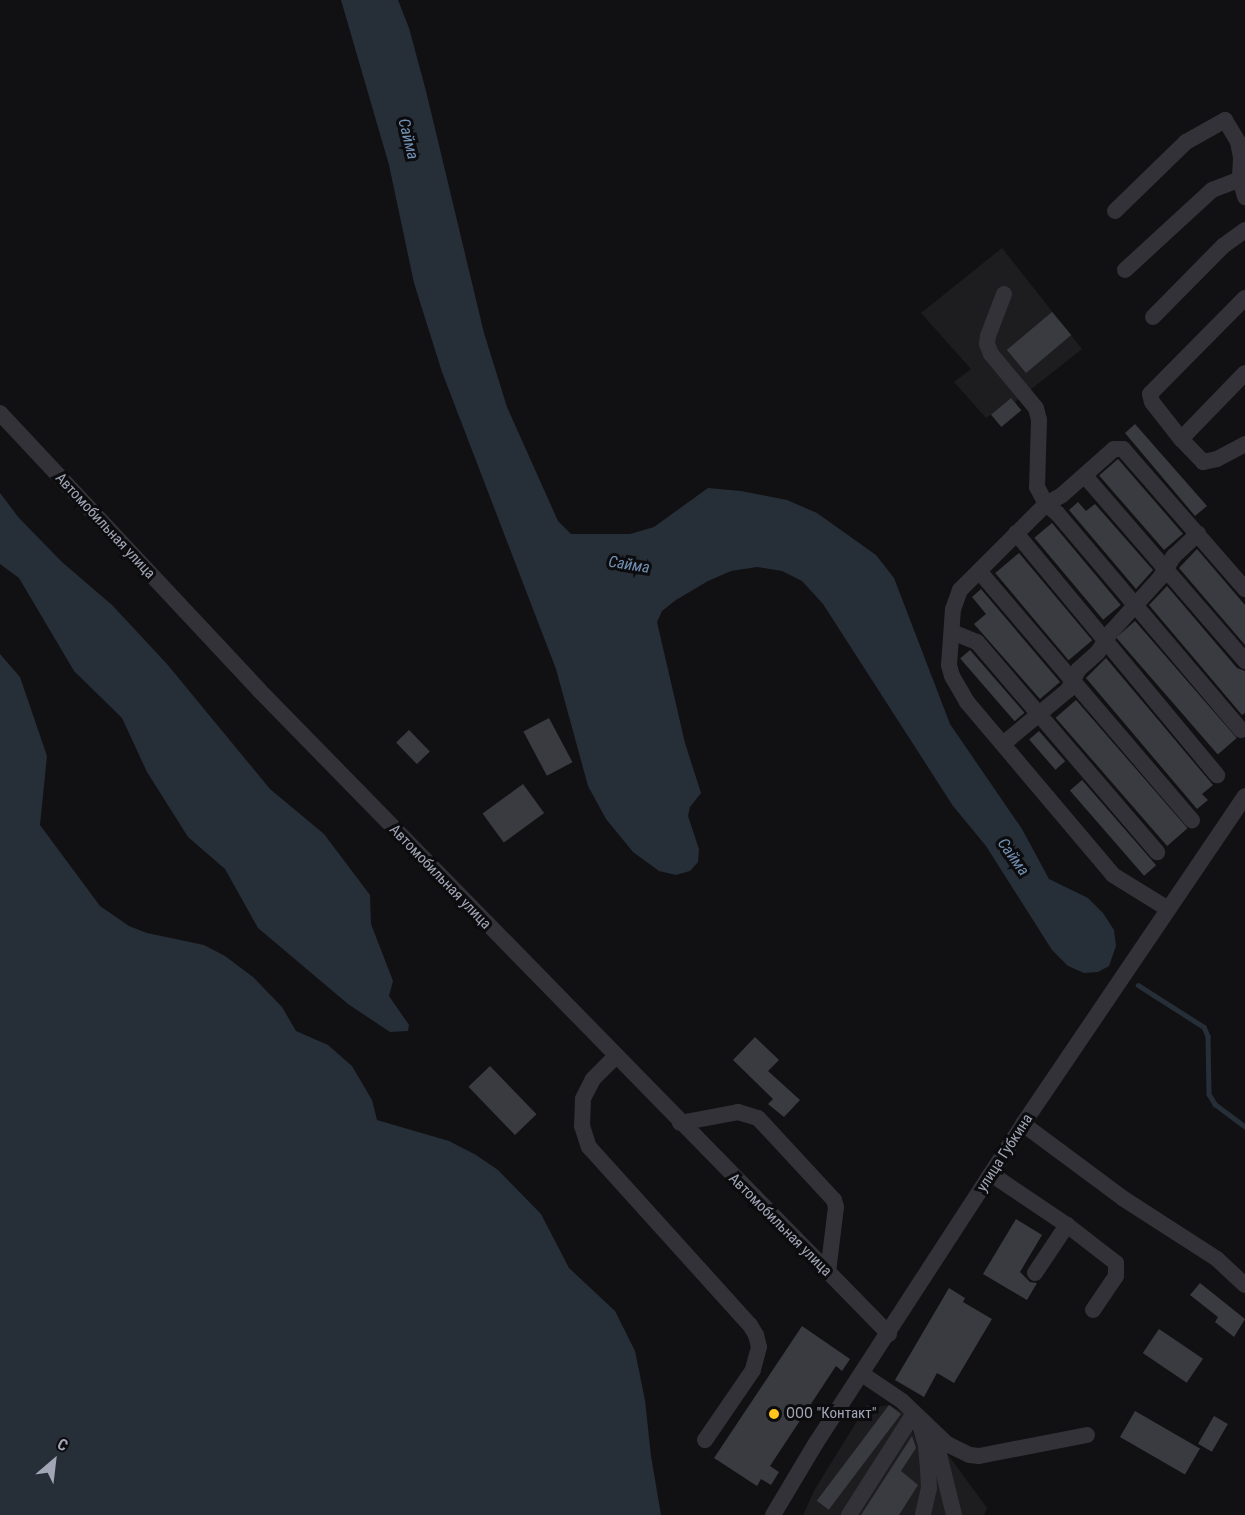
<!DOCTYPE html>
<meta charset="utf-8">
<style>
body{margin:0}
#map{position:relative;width:1245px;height:1515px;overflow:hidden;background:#111113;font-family:"Roboto Condensed",sans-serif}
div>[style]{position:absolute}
.built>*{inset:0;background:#1d1d20}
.water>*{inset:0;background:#262e37}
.stream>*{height:4.5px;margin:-2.25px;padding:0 2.25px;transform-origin:2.25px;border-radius:2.25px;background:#262e37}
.building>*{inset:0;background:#3a3b41;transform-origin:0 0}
.minor>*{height:16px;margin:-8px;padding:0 8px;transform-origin:8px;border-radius:8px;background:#323238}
.dots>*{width:16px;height:16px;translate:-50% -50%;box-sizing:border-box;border:3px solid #0c0c0e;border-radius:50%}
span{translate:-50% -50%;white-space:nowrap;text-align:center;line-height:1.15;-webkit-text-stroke:6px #0c0c0e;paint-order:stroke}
.street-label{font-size:15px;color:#a1a5b5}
.poi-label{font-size:15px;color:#a1a5b5}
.left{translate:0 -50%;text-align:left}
.water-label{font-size:16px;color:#7391b5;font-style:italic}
.north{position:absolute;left:24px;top:1431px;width:60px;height:60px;-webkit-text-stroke:4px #0c0c0e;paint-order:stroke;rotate:28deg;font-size:16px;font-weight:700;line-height:24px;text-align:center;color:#a1a5b5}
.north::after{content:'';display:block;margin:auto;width:21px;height:27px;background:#a1a5b5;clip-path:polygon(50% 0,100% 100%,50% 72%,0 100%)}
</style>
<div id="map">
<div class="built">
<div style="clip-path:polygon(1002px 248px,1082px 349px,1015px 402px,1021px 410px,1002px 426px,992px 414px,986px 418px,954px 382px,971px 369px,921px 313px)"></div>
<div style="clip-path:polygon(867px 1405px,873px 1408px,889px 1405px,904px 1413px,918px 1444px,944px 1449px,987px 1508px,984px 1515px,803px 1515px,815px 1489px)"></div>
</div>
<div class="water">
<div style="clip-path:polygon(341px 0,398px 0,409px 28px,426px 91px,484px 333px,507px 407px,558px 521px,571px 534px,630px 534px,654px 527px,708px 488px,741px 491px,787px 500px,817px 513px,876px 555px,894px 578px,950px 724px,1022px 829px,1049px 879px,1088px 898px,1103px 913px,1114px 930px,1116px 946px,1109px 966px,1098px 972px,1084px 973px,1068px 966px,1052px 950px,986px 846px,953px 806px,823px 604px,802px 581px,782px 571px,757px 567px,731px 571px,708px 581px,676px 600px,662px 611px,657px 622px,685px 743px,701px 793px,690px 807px,688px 816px,699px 849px,698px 862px,690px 871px,676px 875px,659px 871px,633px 852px,606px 819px,588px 786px,556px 669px,442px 372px,414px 283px,389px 165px)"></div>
<div style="clip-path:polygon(0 493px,19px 518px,62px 562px,112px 605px,167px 664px,270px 789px,324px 834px,370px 895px,371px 924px,393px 981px,389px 996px,409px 1025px,408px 1031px,390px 1032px,348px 1004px,258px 928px,225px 869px,188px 837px,147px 772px,122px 718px,74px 671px,19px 578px,0 564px)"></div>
<div style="clip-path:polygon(0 654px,20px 677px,47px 756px,40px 825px,100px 906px,129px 926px,147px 933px,204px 945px,225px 956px,253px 977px,282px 1007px,296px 1031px,328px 1045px,352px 1066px,372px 1100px,377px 1120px,449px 1141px,476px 1155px,498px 1170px,541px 1214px,569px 1268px,615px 1311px,635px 1351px,645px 1400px,651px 1456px,661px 1515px,0 1515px)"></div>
</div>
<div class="stream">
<div style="left:1138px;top:985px;width:78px;rotate:32.5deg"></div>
<div style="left:1204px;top:1027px;width:10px;rotate:66deg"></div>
<div style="left:1208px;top:1036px;width:58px;rotate:89deg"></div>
<div style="left:1209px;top:1094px;width:12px;rotate:59deg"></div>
<div style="left:1215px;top:1104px;width:38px;rotate:37deg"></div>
</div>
<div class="building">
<div style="left:1052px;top:312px;width:30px;height:59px;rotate:50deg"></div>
<div style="left:1011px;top:398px;width:16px;height:26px;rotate:50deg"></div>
<div style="clip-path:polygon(1135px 424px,1207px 506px,1195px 516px,1125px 433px)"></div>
<div style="left:1118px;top:459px;width:99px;height:25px;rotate:49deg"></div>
<div style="clip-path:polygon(1078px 502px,1086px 511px,1095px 504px,1153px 570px,1136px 589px,1069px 510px)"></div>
<div style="left:1052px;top:523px;width:107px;height:23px;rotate:50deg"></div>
<div style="clip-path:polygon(1197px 549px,1245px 605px,1245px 645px,1179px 568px)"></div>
<div style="left:1019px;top:553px;width:114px;height:31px;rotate:50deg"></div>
<div style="clip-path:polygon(1167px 586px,1237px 668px,1245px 671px,1245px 713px,1242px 715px,1149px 605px)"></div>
<div style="clip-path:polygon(981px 589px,1060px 682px,1040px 699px,974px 624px,986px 614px,972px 597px)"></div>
<div style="left:1135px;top:621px;width:155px;height:25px;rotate:49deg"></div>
<div style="left:970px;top:650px;width:83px;height:13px;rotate:49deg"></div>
<div style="clip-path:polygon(1106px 658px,1213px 785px,1202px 794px,1208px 800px,1197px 809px,1086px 678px)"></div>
<div style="left:1076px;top:700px;width:170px;height:27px;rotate:49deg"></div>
<div style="left:549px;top:718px;width:50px;height:29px;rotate:62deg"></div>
<div style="left:409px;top:730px;width:30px;height:18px;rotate:46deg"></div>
<div style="left:1039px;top:731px;width:40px;height:13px;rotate:49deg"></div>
<div style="left:1082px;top:780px;width:113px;height:16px;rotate:49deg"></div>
<div style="left:523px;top:784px;width:36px;height:50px;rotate:54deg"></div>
<div style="clip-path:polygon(755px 1037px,779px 1060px,768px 1071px,800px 1100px,784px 1117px,768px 1104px,773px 1099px,733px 1060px)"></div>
<div style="left:490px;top:1066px;width:67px;height:30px;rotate:46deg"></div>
<div style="clip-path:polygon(1016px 1219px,1042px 1235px,1020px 1272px,1030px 1282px,1037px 1283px,1027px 1300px,983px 1274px)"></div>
<div style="clip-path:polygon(1200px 1283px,1245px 1319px,1234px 1337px,1215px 1322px,1218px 1317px,1190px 1295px)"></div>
<div style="clip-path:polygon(949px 1288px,965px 1298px,963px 1302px,992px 1319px,954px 1383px,937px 1373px,924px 1397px,895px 1380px)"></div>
<div style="clip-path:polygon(802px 1326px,850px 1359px,842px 1371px,836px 1366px,770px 1466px,779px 1472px,771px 1485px,761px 1479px,757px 1486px,714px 1458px)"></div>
<div style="left:1159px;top:1329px;width:53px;height:29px;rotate:34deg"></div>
<div style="left:889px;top:1405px;width:15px;height:120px;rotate:37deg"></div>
<div style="left:1135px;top:1411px;width:75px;height:30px;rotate:30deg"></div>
<div style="left:1214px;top:1416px;width:16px;height:32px;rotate:30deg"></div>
<div style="clip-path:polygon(912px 1436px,916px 1448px,901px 1471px,918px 1485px,899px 1515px,861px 1515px)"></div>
</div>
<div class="minor">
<div style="left:1115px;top:211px;width:99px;rotate:-44.2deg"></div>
<div style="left:1186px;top:142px;width:45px;rotate:-29.4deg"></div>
<div style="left:1225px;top:120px;width:26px;rotate:59deg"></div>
<div style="left:1238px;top:142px;width:16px;rotate:79deg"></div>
<div style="left:1241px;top:158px;width:21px;rotate:93deg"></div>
<div style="left:1240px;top:179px;width:19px;rotate:74deg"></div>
<div style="left:1125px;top:270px;width:118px;rotate:-42.6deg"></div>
<div style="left:1212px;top:190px;width:30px;rotate:-21deg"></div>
<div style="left:1004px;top:294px;width:45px;rotate:110.9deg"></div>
<div style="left:988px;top:336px;width:8px;rotate:97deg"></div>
<div style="left:987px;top:344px;width:11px;rotate:68deg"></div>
<div style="left:991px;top:354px;width:70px;rotate:50.2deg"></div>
<div style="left:1036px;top:408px;width:12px;rotate:76deg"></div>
<div style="left:1039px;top:420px;width:67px;rotate:91.7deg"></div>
<div style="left:1037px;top:487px;width:19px;rotate:62deg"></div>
<div style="left:1046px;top:504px;width:122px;rotate:135deg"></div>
<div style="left:960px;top:590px;width:20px;rotate:110deg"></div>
<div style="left:953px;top:609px;width:56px;rotate:94.1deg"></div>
<div style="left:949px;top:665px;width:11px;rotate:75deg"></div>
<div style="left:952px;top:676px;width:30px;rotate:60deg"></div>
<div style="left:967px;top:702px;width:226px;rotate:49.8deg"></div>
<div style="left:1113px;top:875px;width:65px;rotate:31.7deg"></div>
<div style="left:1245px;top:298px;width:135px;rotate:134.7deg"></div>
<div style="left:1150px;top:394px;width:8px;rotate:76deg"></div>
<div style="left:1152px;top:402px;width:47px;rotate:51.9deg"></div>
<div style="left:1181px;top:439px;width:92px;rotate:-45.9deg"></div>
<div style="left:1153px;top:317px;width:100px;rotate:-45.4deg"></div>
<div style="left:1223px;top:246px;width:27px;rotate:-36deg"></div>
<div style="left:0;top:413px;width:379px;rotate:46.9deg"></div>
<div style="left:259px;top:690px;width:901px;rotate:45.63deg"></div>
<div style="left:1181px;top:439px;width:32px;rotate:46deg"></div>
<div style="left:1203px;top:462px;width:14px;rotate:-12deg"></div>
<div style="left:1217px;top:459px;width:32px;rotate:-28deg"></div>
<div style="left:1085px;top:476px;width:245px;rotate:49.1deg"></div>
<div style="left:1016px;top:533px;width:315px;rotate:50.3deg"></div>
<div style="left:979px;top:571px;width:328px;rotate:49.5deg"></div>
<div style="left:952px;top:632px;width:27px;rotate:22deg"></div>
<div style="left:977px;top:642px;width:277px;rotate:49.4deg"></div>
<div style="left:1241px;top:730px;width:283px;rotate:-130.3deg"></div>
<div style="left:1058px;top:514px;width:16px;rotate:-140deg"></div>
<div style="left:1046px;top:504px;width:18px;rotate:-29deg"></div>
<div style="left:1062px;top:495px;width:69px;rotate:-41.5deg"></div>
<div style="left:1114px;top:449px;width:9px"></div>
<div style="left:1123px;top:449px;width:186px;rotate:48.9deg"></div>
<div style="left:1003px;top:744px;width:85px;rotate:-39.7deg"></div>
<div style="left:1068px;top:690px;width:22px;rotate:-63deg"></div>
<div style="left:1078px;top:670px;width:27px;rotate:-42deg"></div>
<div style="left:1098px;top:652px;width:24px;rotate:-57deg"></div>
<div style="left:1111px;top:632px;width:73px;rotate:-47.8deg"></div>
<div style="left:1160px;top:578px;width:26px;rotate:-58deg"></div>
<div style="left:1174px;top:556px;width:33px;rotate:-43deg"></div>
<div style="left:615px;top:1057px;width:31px;rotate:135deg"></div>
<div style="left:593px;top:1079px;width:22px;rotate:117deg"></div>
<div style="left:583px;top:1099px;width:27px;rotate:92deg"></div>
<div style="left:582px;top:1126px;width:22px;rotate:72deg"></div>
<div style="left:589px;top:1147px;width:240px;rotate:47.9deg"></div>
<div style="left:750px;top:1325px;width:12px;rotate:59deg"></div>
<div style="left:756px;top:1335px;width:12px;rotate:76deg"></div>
<div style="left:759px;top:1347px;width:24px;rotate:105deg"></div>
<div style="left:753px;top:1370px;width:85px;rotate:124.4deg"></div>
<div style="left:680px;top:1123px;width:59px;rotate:-10.7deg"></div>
<div style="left:738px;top:1112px;width:21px;rotate:17deg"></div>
<div style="left:758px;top:1118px;width:112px;rotate:47.2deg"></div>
<div style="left:834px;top:1200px;width:7px;rotate:74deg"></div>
<div style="left:836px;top:1207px;width:65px;rotate:97deg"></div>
<div style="left:1023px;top:1124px;width:126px;rotate:36.6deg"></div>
<div style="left:1124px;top:1199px;width:111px;rotate:32.8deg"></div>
<div style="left:1217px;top:1259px;width:38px;rotate:43deg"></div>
<div style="left:991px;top:1174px;width:92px;rotate:33.9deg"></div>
<div style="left:1067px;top:1225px;width:62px;rotate:37.8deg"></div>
<div style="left:1116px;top:1263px;width:13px;rotate:90deg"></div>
<div style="left:1116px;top:1276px;width:41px;rotate:124.1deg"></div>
<div style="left:1035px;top:1273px;width:58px;rotate:-56.3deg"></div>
<div style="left:862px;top:1374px;width:48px;rotate:34deg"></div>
<div style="left:902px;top:1401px;width:62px;rotate:43.7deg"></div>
<div style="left:947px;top:1444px;width:25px;rotate:26deg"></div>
<div style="left:970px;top:1455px;width:9px;rotate:6deg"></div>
<div style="left:979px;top:1456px;width:110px;rotate:-11deg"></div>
<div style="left:918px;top:1419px;width:28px;rotate:73deg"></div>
<div style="left:926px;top:1446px;width:23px;rotate:85deg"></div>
<div style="left:928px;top:1469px;width:19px;rotate:87deg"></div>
<div style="left:929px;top:1488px;width:28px;rotate:103deg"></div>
<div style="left:934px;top:1434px;width:83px;rotate:76.1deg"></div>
<div style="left:773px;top:1515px;width:84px;rotate:-59.2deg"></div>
<div style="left:816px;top:1443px;width:380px;rotate:-57deg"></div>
<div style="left:1023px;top:1124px;width:396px;rotate:-55.9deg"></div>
<div style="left:849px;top:1515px;width:121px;rotate:-57.5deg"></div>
</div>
<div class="dots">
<div style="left:774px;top:1414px;background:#ffc51d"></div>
</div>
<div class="street-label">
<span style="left:105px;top:526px;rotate:47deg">Автомобильная улица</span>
<span style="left:440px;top:877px;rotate:46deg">Автомобильная улица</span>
<span style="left:1005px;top:1153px;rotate:-57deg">улица Губкина</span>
<span style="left:780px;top:1225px;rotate:45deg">Автомобильная улица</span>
</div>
<div class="poi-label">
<span class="left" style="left:786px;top:1414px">ООО "Контакт"</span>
</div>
<div class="water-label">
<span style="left:408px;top:139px;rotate:76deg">Сайма</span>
<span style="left:629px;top:565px;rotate:9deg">Сайма</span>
<span style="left:1013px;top:857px;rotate:54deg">Сайма</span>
</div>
<div class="north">С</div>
</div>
